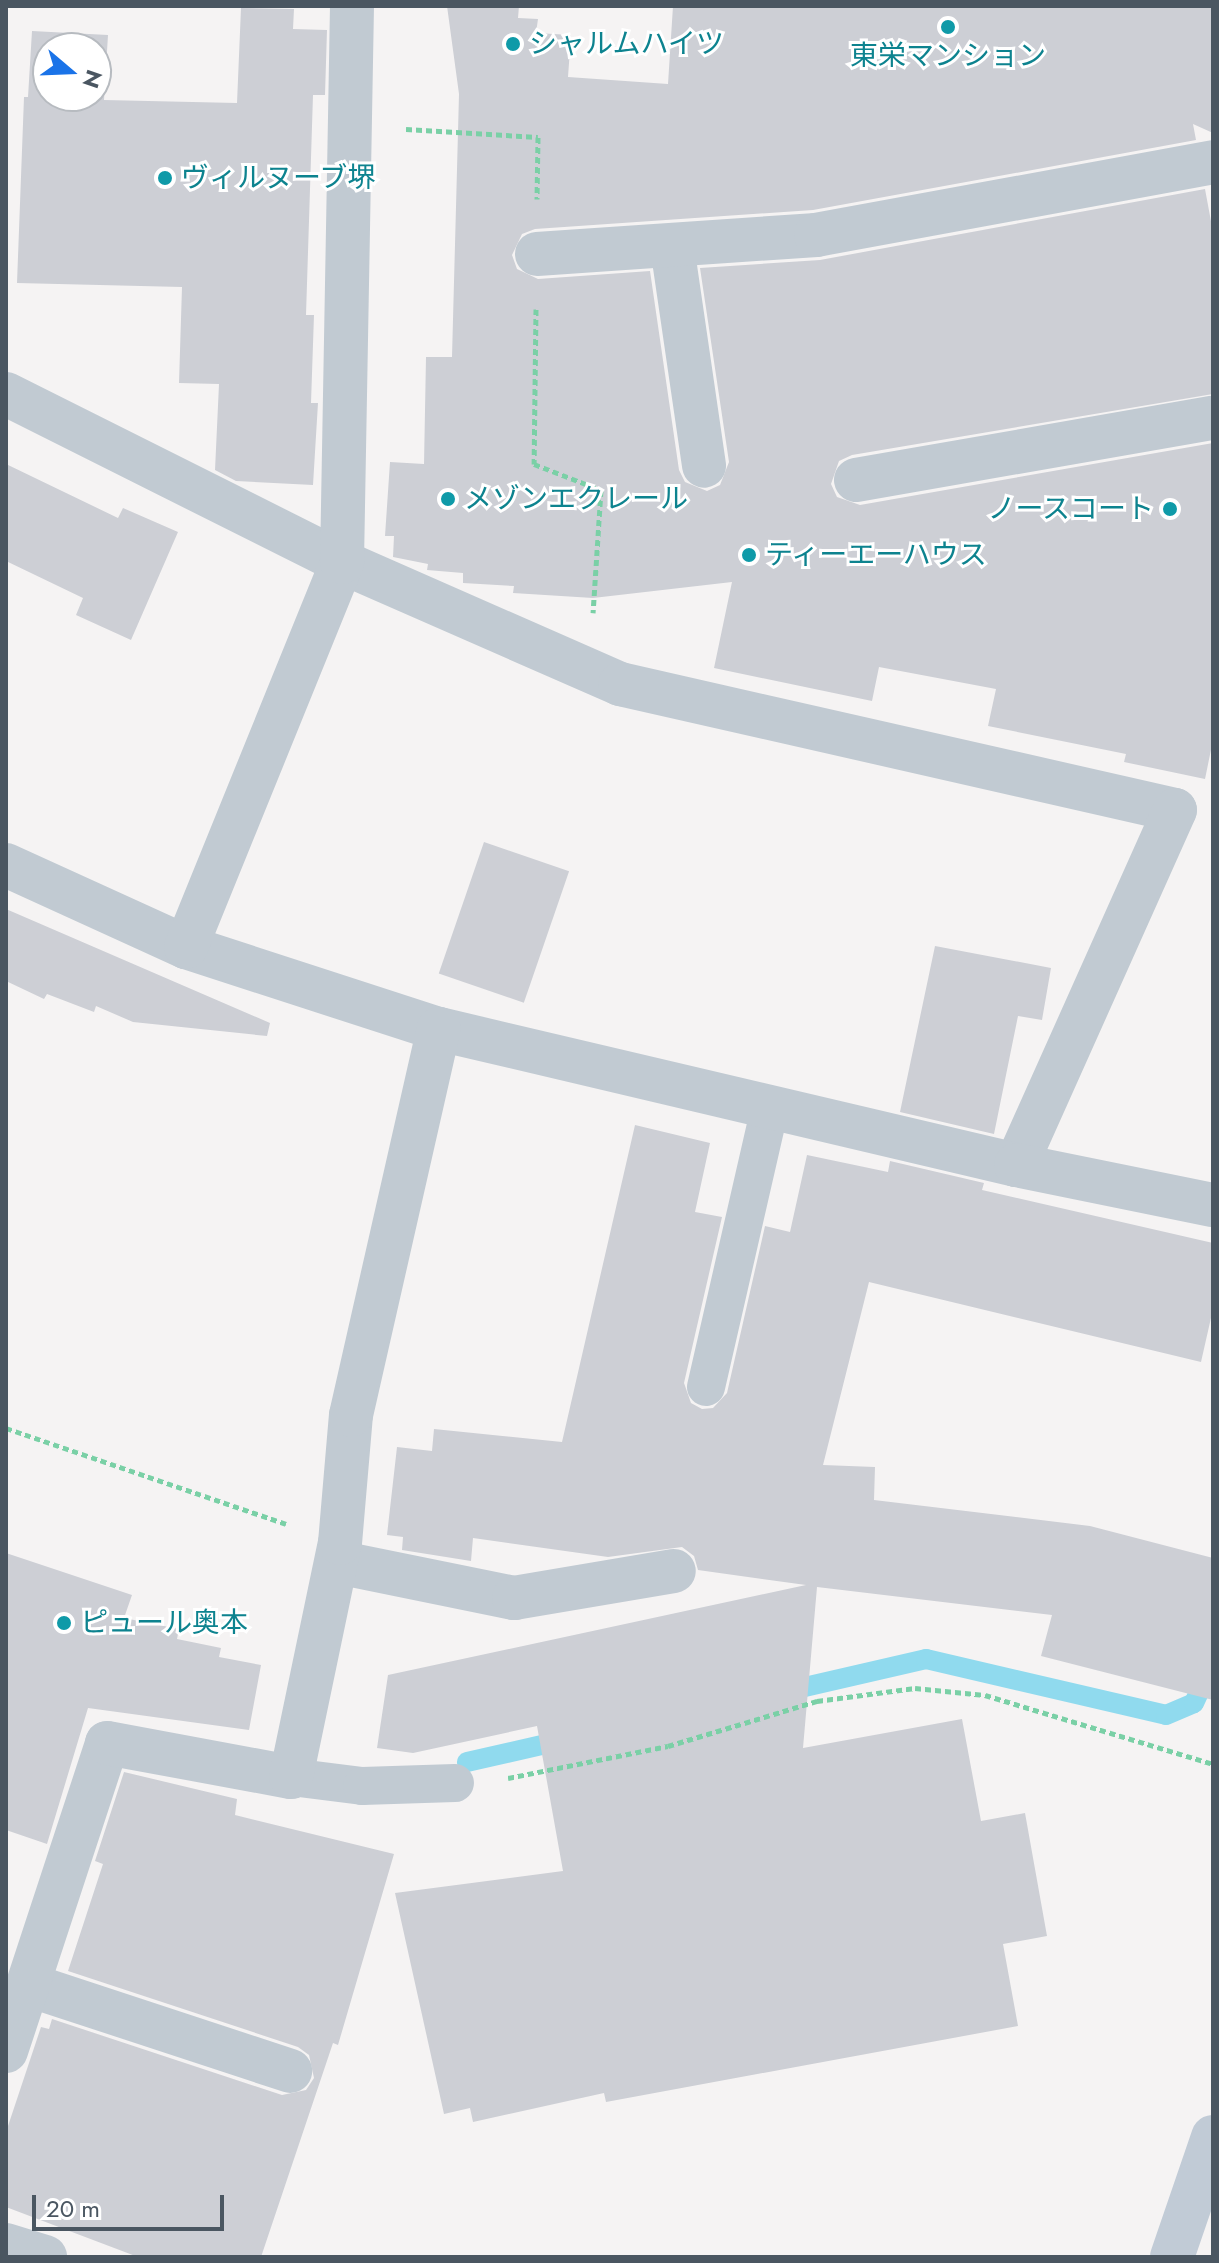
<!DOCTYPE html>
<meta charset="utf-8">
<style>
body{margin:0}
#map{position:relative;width:1219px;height:2263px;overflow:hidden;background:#f5f3f3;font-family:Jost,"Noto Sans JP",sans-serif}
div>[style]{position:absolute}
.stream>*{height:20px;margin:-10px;padding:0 10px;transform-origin:10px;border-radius:10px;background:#90daee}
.building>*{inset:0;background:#cdcfd5;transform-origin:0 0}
.path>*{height:5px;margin-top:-2.5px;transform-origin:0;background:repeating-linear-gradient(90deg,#7ad0a6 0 6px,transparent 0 10px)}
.lane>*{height:38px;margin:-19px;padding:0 19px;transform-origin:19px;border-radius:19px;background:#c1cad2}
.street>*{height:44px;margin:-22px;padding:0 22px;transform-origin:22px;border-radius:22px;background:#c1cad2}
.secondary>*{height:44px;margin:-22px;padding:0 22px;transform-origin:22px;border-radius:22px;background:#c1cbd6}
.dots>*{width:22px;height:22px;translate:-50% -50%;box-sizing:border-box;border:4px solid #fff;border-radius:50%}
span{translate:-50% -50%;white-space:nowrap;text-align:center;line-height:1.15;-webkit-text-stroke:6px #fff;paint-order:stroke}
.culture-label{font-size:28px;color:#0d838f}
.left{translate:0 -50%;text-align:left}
.right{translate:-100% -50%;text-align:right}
.frame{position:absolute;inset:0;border:8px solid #4a5661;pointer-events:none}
.north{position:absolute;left:32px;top:32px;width:80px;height:80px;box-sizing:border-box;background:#fff;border:2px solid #b7bbc0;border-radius:50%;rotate:109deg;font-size:22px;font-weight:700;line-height:32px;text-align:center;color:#4a5661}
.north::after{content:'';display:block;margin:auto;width:28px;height:36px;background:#1a73e8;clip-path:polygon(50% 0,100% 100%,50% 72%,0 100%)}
.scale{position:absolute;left:32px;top:2195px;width:192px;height:36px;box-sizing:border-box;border:4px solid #4a5661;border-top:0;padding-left:10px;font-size:24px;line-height:28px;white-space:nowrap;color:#4a5661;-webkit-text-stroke:6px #fff;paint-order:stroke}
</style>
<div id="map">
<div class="stream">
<div style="left:783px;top:1692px;width:147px;rotate:-13deg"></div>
<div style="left:926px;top:1659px;width:246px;rotate:13.1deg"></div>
<div style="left:1166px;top:1715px;width:30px;rotate:-23deg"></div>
<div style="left:1194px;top:1703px;width:45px;rotate:-65.1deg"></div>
<div style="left:467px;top:1762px;width:99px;rotate:-12.8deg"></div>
</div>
<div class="building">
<div style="clip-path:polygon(447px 6px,519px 6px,518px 18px,538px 19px,536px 33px,571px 35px,568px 77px,668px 84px,673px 6px,1213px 6px,1213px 133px,1193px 124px,1196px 140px,813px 210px,535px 229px,522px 234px,512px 255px,517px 269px,538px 279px,650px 271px,679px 470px,685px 482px,707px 491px,720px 485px,729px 462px,700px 268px,820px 260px,1205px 189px,1213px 232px,1213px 394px,852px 455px,839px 461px,831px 484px,837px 497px,860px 505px,1213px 443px,1213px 740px,1205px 779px,1124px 762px,1126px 754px,988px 726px,996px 689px,879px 667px,872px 701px,714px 668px,732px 582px,593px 598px,513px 593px,514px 586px,463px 583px,463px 573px,427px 570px,428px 564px,393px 557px,394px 536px,385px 536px,390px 462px,424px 464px,426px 357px,452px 357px,459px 94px)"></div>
<div style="clip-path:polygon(evenodd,241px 8px,294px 9px,293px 29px,327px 30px,325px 95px,313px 95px,306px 315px,314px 315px,311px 403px,318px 403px,313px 485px,236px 481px,215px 470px,219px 384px,179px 383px,182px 287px,17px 283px,24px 97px,28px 97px,32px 31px,108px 35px,104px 100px,237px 103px,241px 8px,48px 48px,96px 48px,96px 96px,48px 96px,48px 48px)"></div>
<div style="clip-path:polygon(6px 464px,118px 518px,123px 508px,178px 532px,131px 640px,76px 615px,83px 598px,6px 561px)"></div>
<div style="left:484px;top:842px;width:90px;height:139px;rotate:19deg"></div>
<div style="clip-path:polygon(6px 909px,270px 1023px,267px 1036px,133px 1022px,96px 1006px,94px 1012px,47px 994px,44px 999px,6px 981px)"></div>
<div style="clip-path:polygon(935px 946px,1051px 968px,1042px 1020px,1018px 1016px,994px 1134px,900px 1112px)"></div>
<div style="clip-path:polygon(635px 1125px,710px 1143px,695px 1212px,722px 1217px,684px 1383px,691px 1403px,702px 1409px,713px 1408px,727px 1393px,765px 1226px,790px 1232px,807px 1155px,888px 1172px,890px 1161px,984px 1183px,982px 1190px,1213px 1243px,1213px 1309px,1201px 1362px,869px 1282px,823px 1465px,875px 1467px,874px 1500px,1090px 1526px,1213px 1558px,1213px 1700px,1041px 1656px,1052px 1615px,817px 1587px,803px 1748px,962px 1719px,981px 1821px,1025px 1813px,1047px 1936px,1003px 1944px,1018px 2026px,606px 2102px,604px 2093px,473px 2122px,470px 2108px,444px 2114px,395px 1893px,563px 1871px,537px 1726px,413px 1753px,377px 1748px,388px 1675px,806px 1585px,698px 1570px,694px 1556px,682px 1547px,608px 1557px,473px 1538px,471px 1561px,402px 1550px,403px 1537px,387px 1535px,397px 1447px,432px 1451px,434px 1429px,562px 1442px)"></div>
<div style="clip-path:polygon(6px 1553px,132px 1595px,124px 1618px,179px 1629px,177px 1639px,221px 1648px,219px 1657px,261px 1665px,249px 1730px,88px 1708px,47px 1844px,6px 1830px)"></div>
<div style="clip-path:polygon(124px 1772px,237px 1799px,235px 1815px,394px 1854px,338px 2045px,333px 2043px,261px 2257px,138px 2257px,6px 2207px,6px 2132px,41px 2027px,49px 2029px,52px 2019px,282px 2095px,306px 2090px,314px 2078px,309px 2055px,298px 2047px,68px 1971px,103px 1864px,95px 1861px)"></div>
</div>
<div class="path">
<div style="left:406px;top:129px;width:132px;rotate:3.5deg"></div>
<div style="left:538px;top:137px;width:62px;rotate:90.9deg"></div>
<div style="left:536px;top:309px;width:155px;rotate:90.7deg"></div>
<div style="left:534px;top:464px;width:72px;rotate:21.2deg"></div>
<div style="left:601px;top:490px;width:123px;rotate:93.7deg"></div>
<div style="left:6px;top:1428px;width:296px;rotate:18.9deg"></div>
<div style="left:508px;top:1778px;width:163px;rotate:-11.3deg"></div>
<div style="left:668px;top:1746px;width:156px;rotate:-16.8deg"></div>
<div style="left:817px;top:1701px;width:99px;rotate:-7.6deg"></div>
<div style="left:915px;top:1688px;width:70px;rotate:5.7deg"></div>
<div style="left:985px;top:1695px;width:238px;rotate:16.8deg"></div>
</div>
<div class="lane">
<div style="left:706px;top:1387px;width:287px;rotate:-77.1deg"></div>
<div style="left:291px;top:1777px;width:72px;rotate:7.2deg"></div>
<div style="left:362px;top:1786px;width:93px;rotate:-1.8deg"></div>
</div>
<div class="street">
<div style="left:672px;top:246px;width:222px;rotate:81.7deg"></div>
<div style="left:537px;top:254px;width:280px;rotate:-3.9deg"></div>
<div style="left:816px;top:235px;width:404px;rotate:-10.4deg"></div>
<div style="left:6px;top:394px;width:376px;rotate:26.6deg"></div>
<div style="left:342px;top:562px;width:304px;rotate:23.7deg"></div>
<div style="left:620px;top:684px;width:569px;rotate:12.79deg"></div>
<div style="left:1175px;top:810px;width:389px;rotate:114.1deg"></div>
<div style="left:856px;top:480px;width:362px;rotate:-9.9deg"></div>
<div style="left:6px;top:865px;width:198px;rotate:24.5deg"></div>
<div style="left:186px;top:947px;width:266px;rotate:18deg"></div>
<div style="left:439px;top:1029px;width:593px;rotate:13.26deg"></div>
<div style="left:1016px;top:1165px;width:201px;rotate:11.5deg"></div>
<div style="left:186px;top:947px;width:415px;rotate:-67.9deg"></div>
<div style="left:342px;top:562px;width:556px;rotate:-88.97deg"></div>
<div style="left:337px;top:1562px;width:181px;rotate:11.5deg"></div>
<div style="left:514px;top:1598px;width:162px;rotate:-9.6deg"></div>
<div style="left:29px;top:1985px;width:275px;rotate:18.2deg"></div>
<div style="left:6px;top:2051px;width:324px;rotate:-71.8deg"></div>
<div style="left:107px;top:1743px;width:187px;rotate:10.5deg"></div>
<div style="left:291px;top:1777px;width:239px;rotate:-78.2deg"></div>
<div style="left:340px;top:1543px;width:128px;rotate:-85.1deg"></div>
<div style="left:351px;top:1415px;width:396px;rotate:-77.2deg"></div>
<div style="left:6px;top:2245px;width:41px;rotate:17.1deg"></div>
</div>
<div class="secondary">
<div style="left:1172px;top:2257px;width:127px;rotate:-71.1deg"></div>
</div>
<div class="dots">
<div style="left:948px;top:27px;background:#0f9aa8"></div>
<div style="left:513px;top:44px;background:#0f9aa8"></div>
<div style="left:165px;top:178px;background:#0f9aa8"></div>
<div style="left:448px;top:499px;background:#0f9aa8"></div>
<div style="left:1170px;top:509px;background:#0f9aa8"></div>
<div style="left:749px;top:555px;background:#0f9aa8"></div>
<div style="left:64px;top:1623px;background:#0f9aa8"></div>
</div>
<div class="culture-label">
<span class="left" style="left:529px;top:44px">シャルムハイツ</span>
<span style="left:948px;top:56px">東栄マンション</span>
<span class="left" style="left:181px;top:178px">ヴィルヌーブ堺</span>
<span class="left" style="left:464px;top:499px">メゾンエクレール</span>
<span class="right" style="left:1154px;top:509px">ノースコート</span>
<span class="left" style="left:765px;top:555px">ティーエーハウス</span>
<span class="left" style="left:80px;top:1623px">ピュール奥本</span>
</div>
<div class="frame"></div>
<div class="north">N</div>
<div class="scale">20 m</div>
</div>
